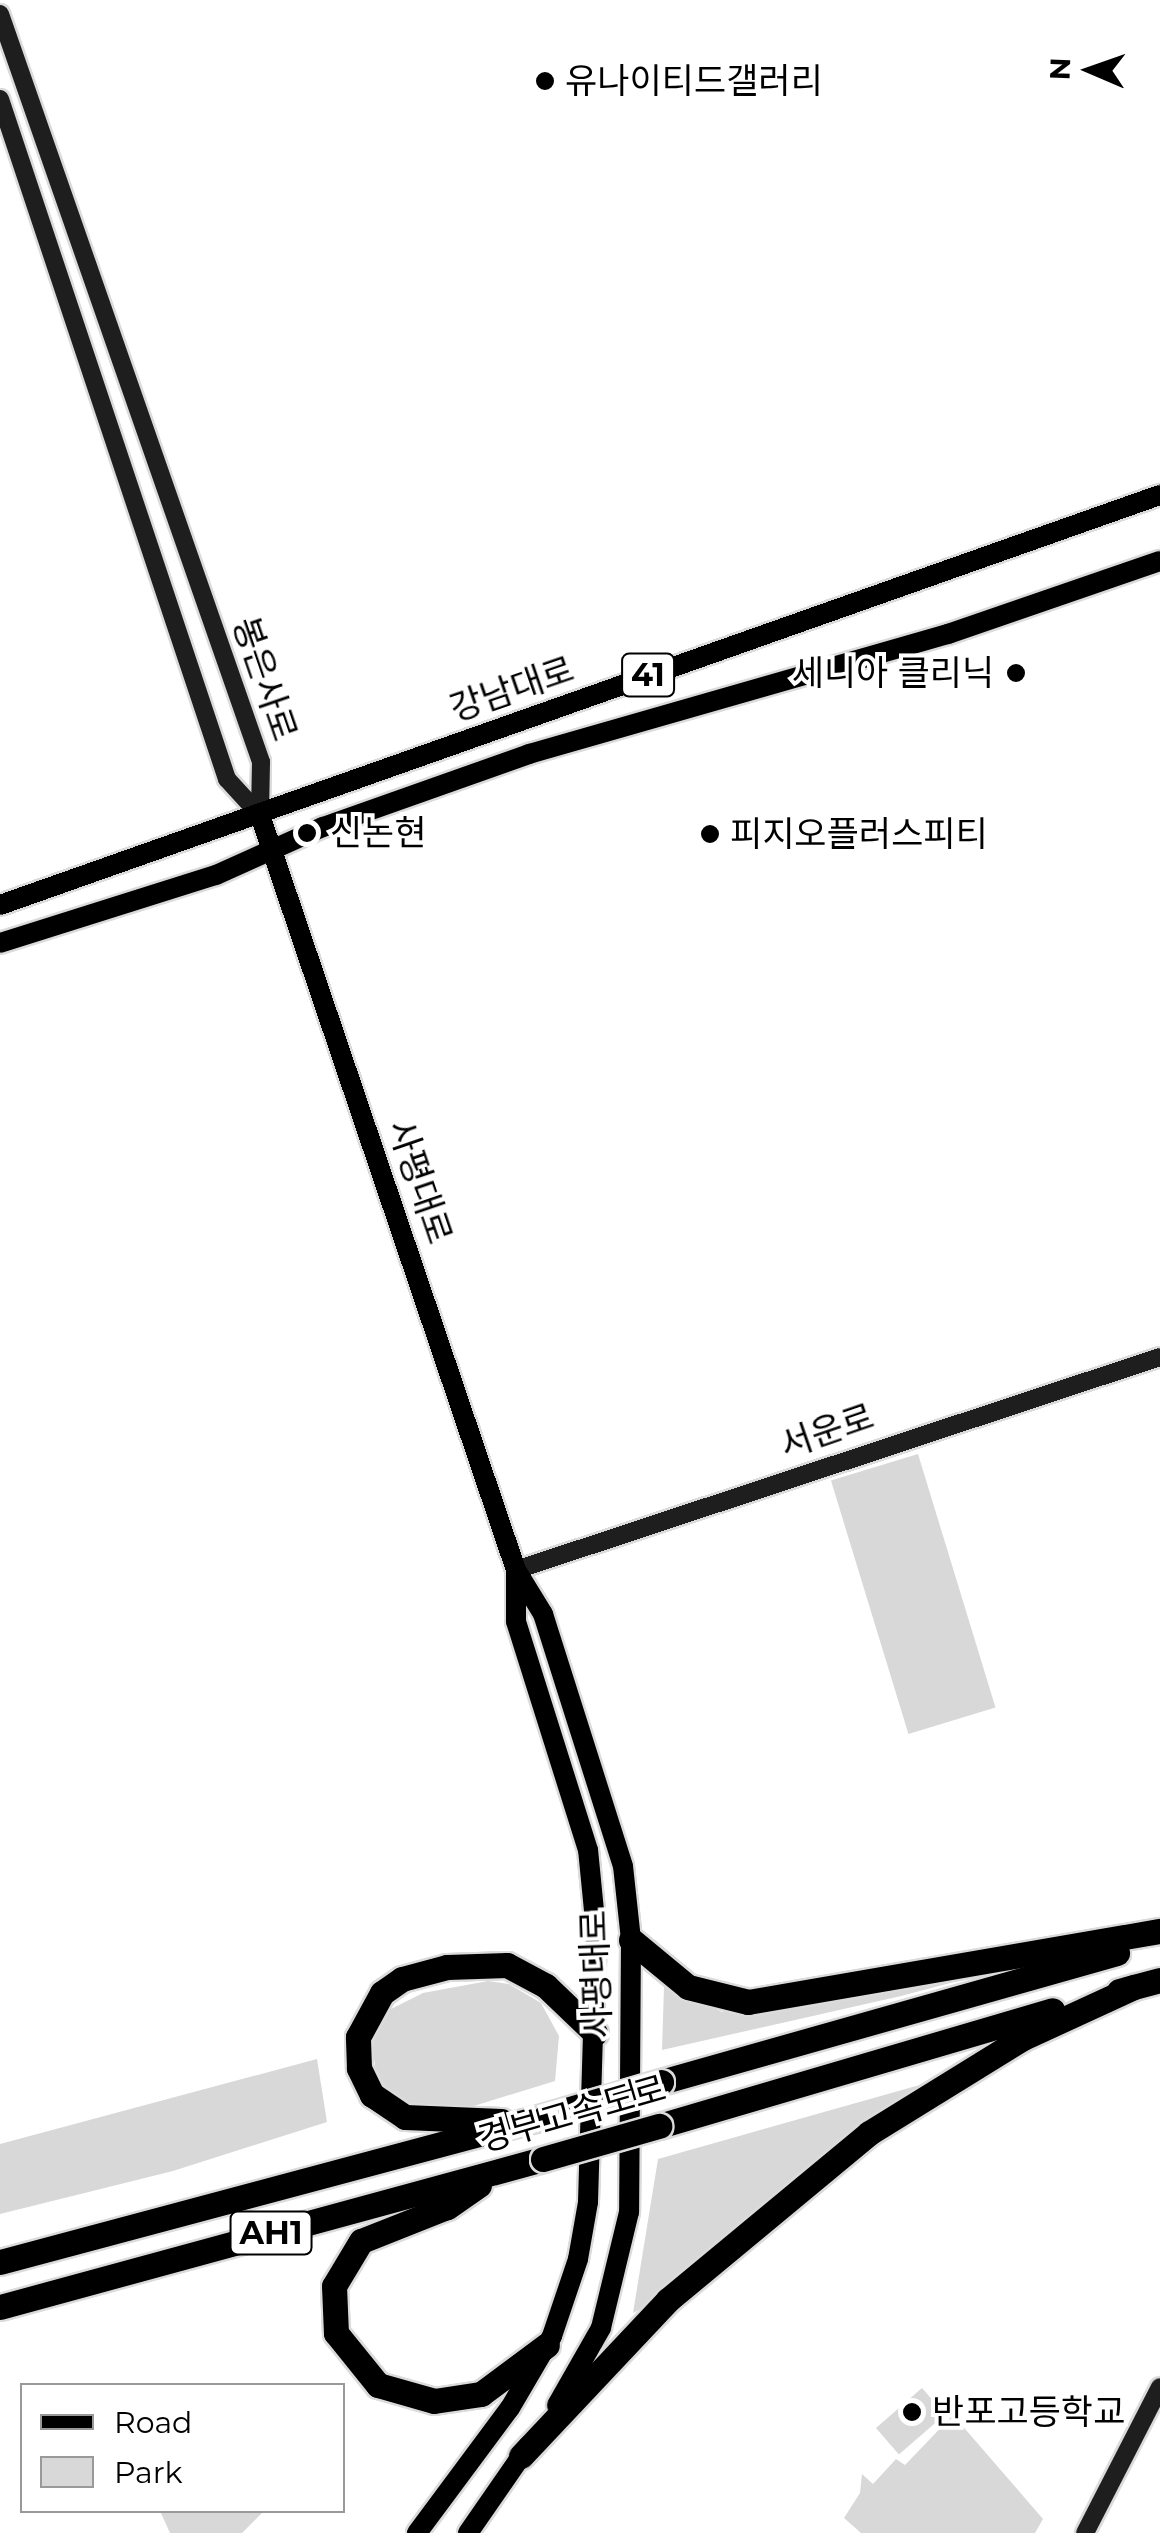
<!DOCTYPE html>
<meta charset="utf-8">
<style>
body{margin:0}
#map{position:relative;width:1160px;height:2533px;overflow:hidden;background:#fff;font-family:Montserrat,"Noto Sans KR",sans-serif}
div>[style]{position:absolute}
.green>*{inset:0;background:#d8d8d8;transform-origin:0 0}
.roads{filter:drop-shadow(2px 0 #dbdbdb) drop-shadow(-2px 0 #dbdbdb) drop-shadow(0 2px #dbdbdb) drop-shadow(0 -2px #dbdbdb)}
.secondary>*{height:18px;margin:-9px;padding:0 9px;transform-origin:9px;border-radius:9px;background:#1e1e1e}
.primary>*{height:20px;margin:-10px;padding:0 10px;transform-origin:10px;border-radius:10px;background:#000}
.highway>*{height:25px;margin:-12.5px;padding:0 12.5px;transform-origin:12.5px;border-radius:12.5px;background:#000}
.bridges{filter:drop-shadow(2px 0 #dbdbdb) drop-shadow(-2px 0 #dbdbdb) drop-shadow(0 2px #dbdbdb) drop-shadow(0 -2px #dbdbdb)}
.highway-bridge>*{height:25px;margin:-12.5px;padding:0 12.5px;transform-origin:12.5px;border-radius:12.5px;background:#000}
.dots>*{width:28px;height:28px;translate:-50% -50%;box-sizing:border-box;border:5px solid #fff;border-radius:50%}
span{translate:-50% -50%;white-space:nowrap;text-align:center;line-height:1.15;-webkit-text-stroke:8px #fff;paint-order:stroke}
.shield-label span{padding:2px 8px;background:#fff;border:2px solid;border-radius:8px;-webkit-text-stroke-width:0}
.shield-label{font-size:32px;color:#000;font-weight:700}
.poi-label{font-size:35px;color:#000}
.left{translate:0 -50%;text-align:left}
.right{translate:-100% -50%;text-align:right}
.street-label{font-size:35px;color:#000}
.legend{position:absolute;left:20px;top:2383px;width:325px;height:130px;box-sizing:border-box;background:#fff;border:2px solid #999;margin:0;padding:12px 18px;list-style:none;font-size:30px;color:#000}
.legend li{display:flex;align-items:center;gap:20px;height:50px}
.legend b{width:50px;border:2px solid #999}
.north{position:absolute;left:1040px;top:20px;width:100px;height:100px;-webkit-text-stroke:8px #fff;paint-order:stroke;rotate:272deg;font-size:28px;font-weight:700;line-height:40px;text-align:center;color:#000}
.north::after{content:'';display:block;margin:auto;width:35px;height:45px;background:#000;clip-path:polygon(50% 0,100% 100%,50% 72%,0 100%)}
</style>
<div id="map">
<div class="green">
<div style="left:918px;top:1454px;width:265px;height:91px;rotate:73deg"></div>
<div style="clip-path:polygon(968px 1972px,969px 1978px,901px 1996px,662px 2050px,664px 1987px,722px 2012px)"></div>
<div style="clip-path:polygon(488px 1981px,509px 1984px,541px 2003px,559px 2036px,555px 2081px,464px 2109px,404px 2106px,388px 2093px,377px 2080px,372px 2045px,387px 2011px,423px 1993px)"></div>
<div style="clip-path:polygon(317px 2059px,327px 2122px,173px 2171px,0 2214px,0 2144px)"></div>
<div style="clip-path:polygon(948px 2077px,661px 2298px,633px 2313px,658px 2159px)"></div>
<div style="left:922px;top:2388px;width:35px;height:61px;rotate:49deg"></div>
<div style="clip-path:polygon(953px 2415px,1043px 2519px,1035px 2533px,861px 2533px,844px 2518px,860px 2493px,862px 2474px,873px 2484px,896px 2459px,905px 2465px)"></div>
<div style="clip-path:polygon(160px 2511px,264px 2511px,242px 2533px,170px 2533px)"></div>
</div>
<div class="roads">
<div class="secondary">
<div style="left:0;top:14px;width:792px;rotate:70.76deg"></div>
<div style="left:261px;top:762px;width:53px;rotate:91.1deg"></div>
<div style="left:0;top:99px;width:717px;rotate:71.54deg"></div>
<div style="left:227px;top:779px;width:49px;rotate:47.5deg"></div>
<div style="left:516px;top:1570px;width:678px;rotate:-18.3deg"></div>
<div style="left:1085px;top:2533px;width:164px;rotate:-62.8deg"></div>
</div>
<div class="primary">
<div style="left:260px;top:815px;width:797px;rotate:71.27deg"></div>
<div style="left:516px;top:1570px;width:52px;rotate:58.5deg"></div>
<div style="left:543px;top:1614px;width:264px;rotate:72.4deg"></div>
<div style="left:623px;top:1866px;width:74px;rotate:83.8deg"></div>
<div style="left:631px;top:1940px;width:272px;rotate:90.4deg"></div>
<div style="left:629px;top:2212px;width:119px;rotate:103.6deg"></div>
<div style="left:601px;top:2328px;width:89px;rotate:119.7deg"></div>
<div style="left:0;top:905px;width:1230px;rotate:-19.47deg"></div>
<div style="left:0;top:943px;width:226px;rotate:-17.5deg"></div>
<div style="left:216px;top:875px;width:117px;rotate:-24.2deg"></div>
<div style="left:323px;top:827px;width:219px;rotate:-19.5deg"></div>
<div style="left:529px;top:754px;width:436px;rotate:-16deg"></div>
<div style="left:948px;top:634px;width:224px;rotate:-19deg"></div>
<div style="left:417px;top:2533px;width:156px;rotate:-53.4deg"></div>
<div style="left:510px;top:2408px;width:83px;rotate:-59.7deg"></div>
<div style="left:552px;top:2336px;width:81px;rotate:-71.3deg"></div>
<div style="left:578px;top:2259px;width:58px;rotate:-80deg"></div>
<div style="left:588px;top:2202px;width:271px;rotate:-88.3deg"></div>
<div style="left:596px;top:1931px;width:81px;rotate:-95.6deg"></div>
<div style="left:588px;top:1850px;width:240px;rotate:-107.5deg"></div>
<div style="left:516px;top:1621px;width:49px;rotate:-90deg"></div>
<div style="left:468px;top:2533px;width:107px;rotate:-55.3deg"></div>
</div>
<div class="highway">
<div style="left:631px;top:1940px;width:74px;rotate:39.5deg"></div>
<div style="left:688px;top:1987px;width:62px;rotate:14deg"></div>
<div style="left:748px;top:2002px;width:418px;rotate:-9.8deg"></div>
<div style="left:1119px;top:1991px;width:42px;rotate:-15deg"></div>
<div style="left:661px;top:2082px;width:474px;rotate:-15.8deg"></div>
<div style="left:501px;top:2121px;width:96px;rotate:-177.6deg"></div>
<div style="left:405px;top:2117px;width:40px;rotate:-146deg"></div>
<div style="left:372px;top:2095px;width:30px;rotate:-116deg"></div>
<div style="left:359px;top:2068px;width:31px;rotate:-92deg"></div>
<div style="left:358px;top:2037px;width:50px;rotate:-61.4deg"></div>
<div style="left:382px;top:1993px;width:24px;rotate:-35deg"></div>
<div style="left:402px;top:1979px;width:47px;rotate:-14.9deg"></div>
<div style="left:447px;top:1967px;width:60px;rotate:-1.9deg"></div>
<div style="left:507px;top:1965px;width:44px;rotate:28.3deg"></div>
<div style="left:546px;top:1986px;width:68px;rotate:43.8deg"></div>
<div style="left:659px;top:2126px;width:410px;rotate:-16.4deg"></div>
<div style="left:479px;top:2185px;width:39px;rotate:145deg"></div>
<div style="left:447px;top:2207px;width:92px;rotate:158.4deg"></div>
<div style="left:361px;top:2241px;width:52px;rotate:121deg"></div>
<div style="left:334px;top:2286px;width:47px;rotate:87.6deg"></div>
<div style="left:336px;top:2333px;width:67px;rotate:51.1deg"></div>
<div style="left:378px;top:2385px;width:58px;rotate:15.9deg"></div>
<div style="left:434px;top:2401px;width:48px;rotate:-8.5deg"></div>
<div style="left:481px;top:2394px;width:82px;rotate:-36.6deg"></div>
<div style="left:0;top:2262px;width:565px;rotate:-14.97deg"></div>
<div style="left:0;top:2307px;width:563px;rotate:-15.25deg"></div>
<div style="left:521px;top:2456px;width:214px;rotate:-46.7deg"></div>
<div style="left:668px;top:2300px;width:261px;rotate:-39.7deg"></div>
<div style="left:869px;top:2133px;width:179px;rotate:-31.7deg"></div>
<div style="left:1021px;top:2039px;width:124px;rotate:-24.7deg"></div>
</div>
</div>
<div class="bridges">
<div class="highway-bridge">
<div style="left:546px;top:2116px;width:120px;rotate:-16.5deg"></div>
<div style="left:543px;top:2159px;width:121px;rotate:-15.9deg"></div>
</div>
</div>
<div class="dots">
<div style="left:545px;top:81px;background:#000"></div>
<div style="left:1016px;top:673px;background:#000"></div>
<div style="left:307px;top:833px;background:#000"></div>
<div style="left:710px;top:834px;background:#000"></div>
<div style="left:912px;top:2412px;background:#000"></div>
</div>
<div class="shield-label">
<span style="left:648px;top:675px">41</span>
<span style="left:271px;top:2233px">AH1</span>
</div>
<div class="poi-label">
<span class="left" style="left:565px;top:81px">유나이티드갤러리</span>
<span class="right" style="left:994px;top:673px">세니아 클리닉</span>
<span class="left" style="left:330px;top:833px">신논현</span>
<span class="left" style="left:730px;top:834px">피지오플러스피티</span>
<span class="left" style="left:932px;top:2412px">반포고등학교</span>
</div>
<div class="street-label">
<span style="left:265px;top:679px;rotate:71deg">봉은사로</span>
<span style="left:512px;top:689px;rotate:-19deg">강남대로</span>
<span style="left:420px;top:1182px;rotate:71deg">사평대로</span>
<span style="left:827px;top:1431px;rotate:-19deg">서운로</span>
<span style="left:596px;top:1974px;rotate:-92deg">사평대로</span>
<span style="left:572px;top:2114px;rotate:-16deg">경부고속도로</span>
</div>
<ul class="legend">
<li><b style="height:12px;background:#000"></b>Road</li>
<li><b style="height:28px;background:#d8d8d8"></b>Park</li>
</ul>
<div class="north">N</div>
</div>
